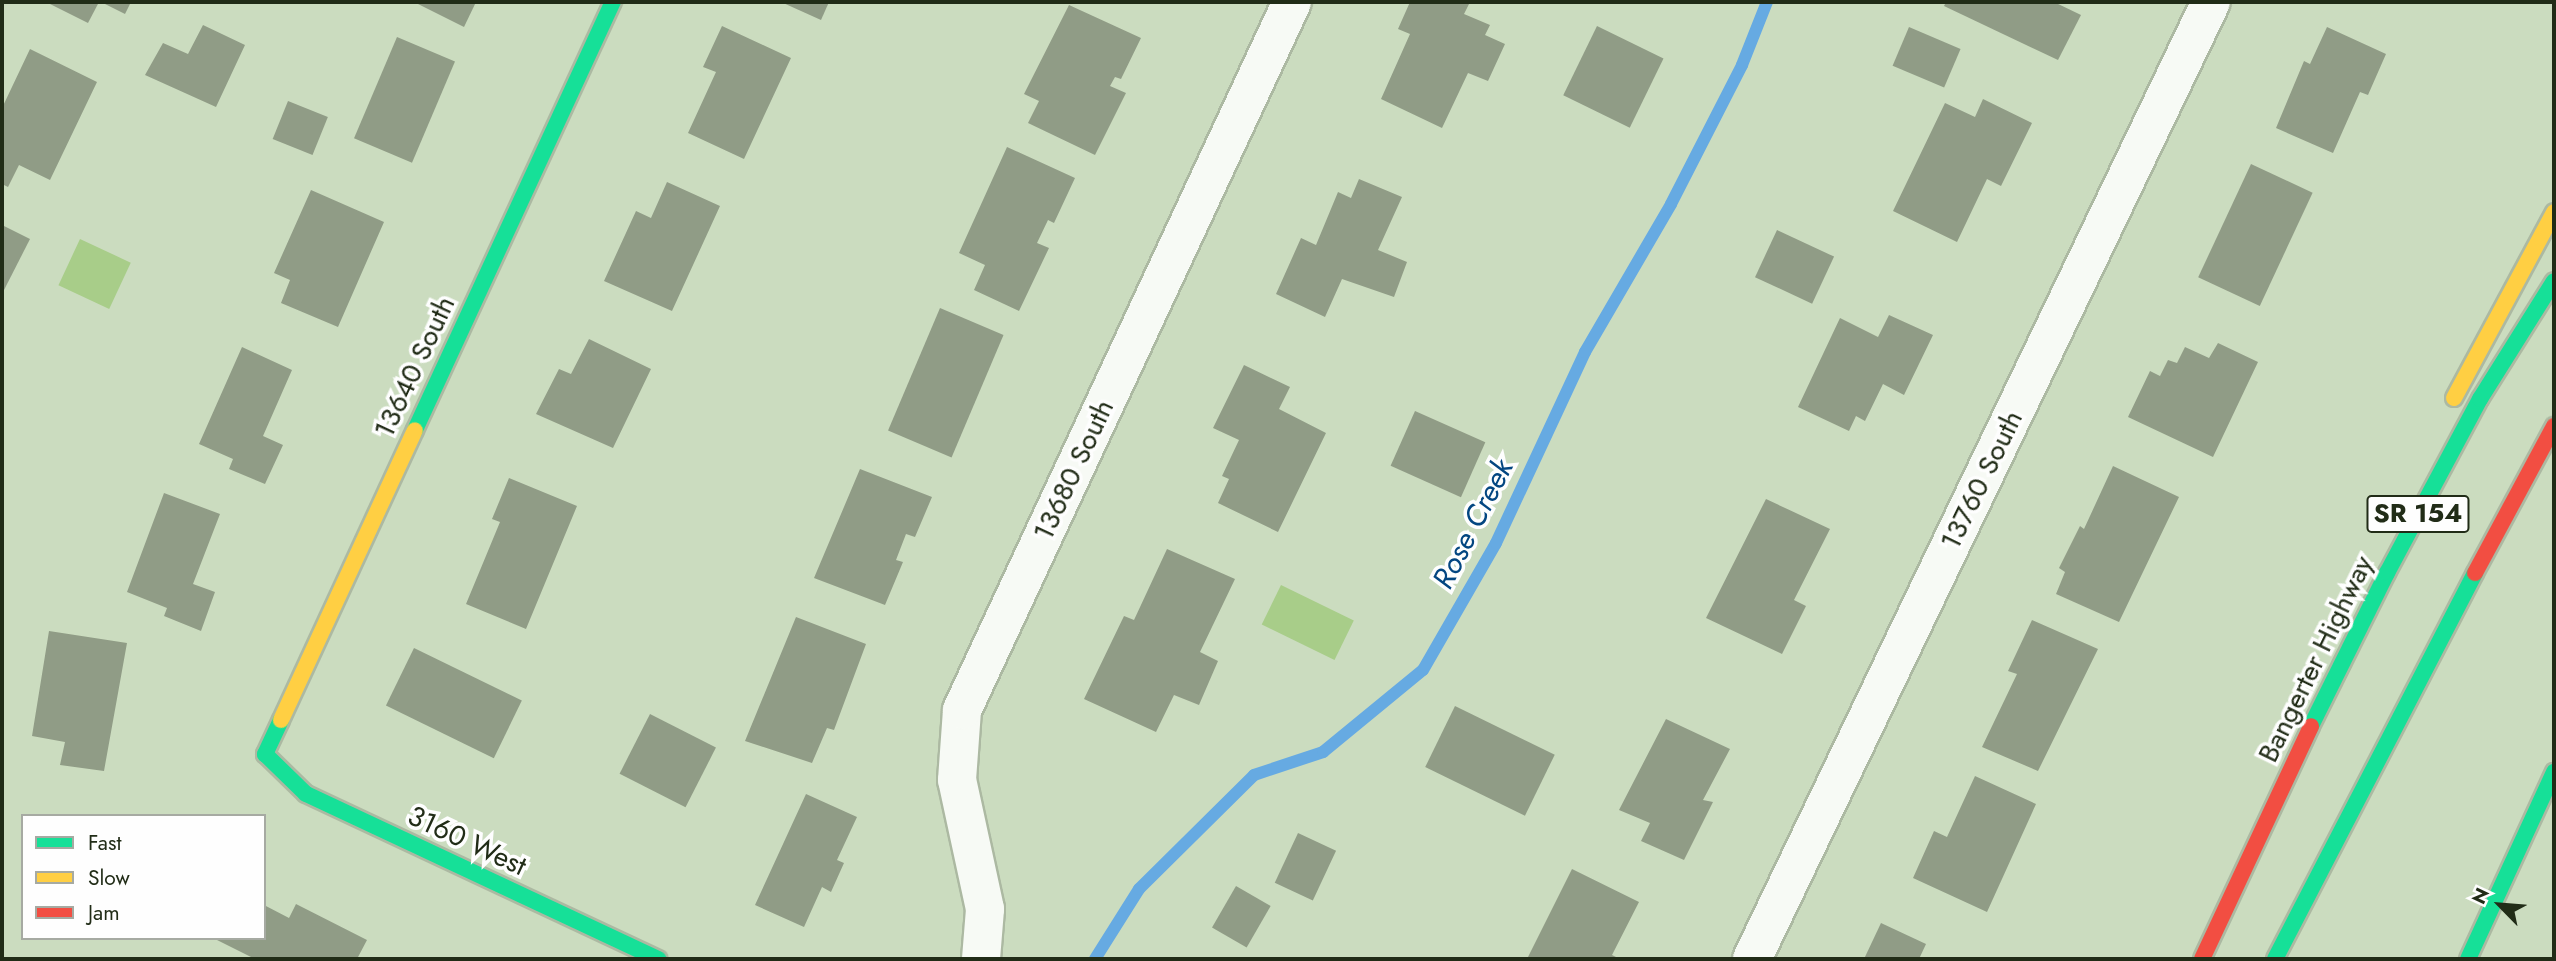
<!DOCTYPE html>
<style>
body{margin:0}
#map{position:relative;width:2556px;height:961px;overflow:hidden;background:#cbdcbf;font-family:Jost,sans-serif}
div>[style]{position:absolute}
.green>*{inset:0;background:#a8cd89;transform-origin:0 0}
.stream>*{height:12px;margin:-6px;padding:0 6px;transform-origin:6px;border-radius:6px;background:#66aae2}
.building>*{inset:0;background:#909c86;transform-origin:0 0}
.roads{filter:drop-shadow(2px 0 #acb9a2) drop-shadow(-2px 0 #acb9a2) drop-shadow(0 2px #acb9a2) drop-shadow(0 -2px #acb9a2)}
.street>*{height:38px;margin:-19px;padding:0 19px;transform-origin:19px;border-radius:19px;background:#f7faf5}
.fast>*{height:16px;margin:-8px;padding:0 8px;transform-origin:8px;border-radius:8px;background:#16e098}
.slow>*{height:16px;margin:-8px;padding:0 8px;transform-origin:8px;border-radius:8px;background:#ffcf43}
.jam>*{height:16px;margin:-8px;padding:0 8px;transform-origin:8px;border-radius:8px;background:#f24e42}
span{translate:-50% -50%;white-space:nowrap;text-align:center;line-height:1.15;-webkit-text-stroke:7px #fefefe;paint-order:stroke}
.shield-label span{padding:2px 5px;background:#fefefe;border:2px solid;border-radius:5px;-webkit-text-stroke-width:0}
.shield-label{font-size:26px;color:#212c17;font-weight:700}
.street-label{font-size:28px;color:#212c17}
.water-label{font-size:30px;color:#034681;font-style:italic}
.frame{position:absolute;inset:0;border:4px solid #212c17;pointer-events:none}
.legend{position:absolute;left:21px;top:814px;width:245px;height:126px;box-sizing:border-box;background:#fefefe;border:2px solid #a6aaa2;margin:0;padding:9px 12px;list-style:none;font-size:21px;color:#212c17}
.legend li{display:flex;align-items:center;gap:14px;height:35px}
.legend b{width:35px;border:2px solid #a6aaa2}
.north{position:absolute;left:2465px;top:870px;width:70px;height:70px;-webkit-text-stroke:5px #fefefe;paint-order:stroke;rotate:295deg;font-size:19px;font-weight:700;line-height:28px;text-align:center;color:#212c17}
.north::after{content:'';display:block;margin:auto;width:24px;height:32px;background:#212c17;clip-path:polygon(50% 0,100% 100%,50% 72%,0 100%)}
</style>
<div id="map">
<div class="green">
<div style="left:80px;top:239px;width:56px;height:51px;rotate:25deg"></div>
<div style="left:1281px;top:585px;width:81px;height:44px;rotate:26deg"></div>
</div>
<div class="stream">
<div style="left:1095px;top:959px;width:83px;rotate:-57.8deg"></div>
<div style="left:1139px;top:889px;width:162px;rotate:-44.7deg"></div>
<div style="left:1254px;top:775px;width:73px;rotate:-18.4deg"></div>
<div style="left:1323px;top:752px;width:129px;rotate:-39.4deg"></div>
<div style="left:1423px;top:670px;width:146px;rotate:-60.1deg"></div>
<div style="left:1496px;top:543px;width:211px;rotate:-65deg"></div>
<div style="left:1585px;top:352px;width:171px;rotate:-59.8deg"></div>
<div style="left:1671px;top:204px;width:156px;rotate:-62.9deg"></div>
<div style="left:1742px;top:65px;width:68px;rotate:-68.4deg"></div>
</div>
<div class="building">
<div style="clip-path:polygon(46px 2px,99px 2px,88px 23px)"></div>
<div style="clip-path:polygon(101px 2px,131px 2px,125px 14px)"></div>
<div style="clip-path:polygon(414px 2px,476px 2px,464px 27px)"></div>
<div style="clip-path:polygon(781px 2px,829px 2px,821px 20px)"></div>
<div style="clip-path:polygon(1410px 2px,1470px 2px,1464px 14px,1490px 25px,1485px 35px,1505px 44px,1488px 81px,1468px 73px,1442px 128px,1381px 99px,1410px 34px,1398px 29px)"></div>
<div style="clip-path:polygon(1946px 2px,2054px 2px,2081px 15px,2058px 60px,1944px 6px)"></div>
<div style="clip-path:polygon(1069px 5px,1141px 38px,1121px 79px,1115px 77px,1110px 86px,1126px 93px,1095px 155px,1028px 123px,1039px 101px,1024px 94px)"></div>
<div style="clip-path:polygon(203px 25px,245px 45px,216px 107px,145px 75px,163px 43px,188px 54px)"></div>
<div style="clip-path:polygon(722px 26px,791px 58px,744px 159px,688px 133px,716px 72px,703px 67px)"></div>
<div style="left:1597px;top:26px;width:74px;height:77px;rotate:26deg"></div>
<div style="left:1909px;top:27px;width:56px;height:42px;rotate:23deg"></div>
<div style="clip-path:polygon(2327px 27px,2386px 54px,2368px 95px,2360px 92px,2333px 153px,2276px 128px,2304px 61px,2310px 64px)"></div>
<div style="left:397px;top:37px;width:63px;height:110px;rotate:23deg"></div>
<div style="clip-path:polygon(30px 49px,97px 82px,50px 180px,19px 165px,8px 187px,2px 184px,2px 108px)"></div>
<div style="clip-path:polygon(1983px 99px,2032px 123px,2001px 186px,1987px 179px,1957px 242px,1893px 211px,1945px 103px,1975px 117px)"></div>
<div style="left:288px;top:101px;width:43px;height:41px;rotate:22deg"></div>
<div style="clip-path:polygon(1007px 147px,1075px 178px,1054px 223px,1048px 220px,1037px 243px,1049px 248px,1019px 311px,974px 290px,985px 265px,959px 253px)"></div>
<div style="left:2251px;top:164px;width:68px;height:125px;rotate:25deg"></div>
<div style="clip-path:polygon(1359px 179px,1402px 197px,1378px 250px,1407px 262px,1394px 297px,1342px 279px,1325px 317px,1276px 294px,1301px 238px,1316px 245px,1338px 192px,1351px 198px)"></div>
<div style="clip-path:polygon(667px 182px,720px 206px,672px 311px,604px 281px,636px 211px,651px 218px)"></div>
<div style="clip-path:polygon(311px 190px,384px 222px,338px 327px,281px 303px,290px 280px,274px 273px)"></div>
<div style="clip-path:polygon(2px 225px,30px 239px,2px 294px)"></div>
<div style="left:1777px;top:230px;width:63px;height:52px;rotate:25deg"></div>
<div style="left:940px;top:308px;width:69px;height:133px;rotate:23deg"></div>
<div style="clip-path:polygon(1889px 315px,1933px 335px,1904px 395px,1883px 384px,1865px 421px,1856px 416px,1849px 431px,1798px 407px,1840px 318px,1878px 337px)"></div>
<div style="clip-path:polygon(589px 339px,651px 369px,613px 448px,536px 414px,559px 369px,571px 374px)"></div>
<div style="clip-path:polygon(2218px 343px,2258px 362px,2213px 457px,2128px 417px,2150px 371px,2160px 376px,2168px 360px,2177px 363px,2185px 347px,2209px 358px)"></div>
<div style="clip-path:polygon(242px 347px,292px 370px,263px 436px,283px 445px,265px 484px,229px 469px,233px 459px,199px 444px)"></div>
<div style="clip-path:polygon(1244px 365px,1290px 387px,1279px 409px,1326px 433px,1278px 532px,1218px 503px,1229px 479px,1222px 476px,1239px 440px,1213px 428px)"></div>
<div style="left:1415px;top:411px;width:77px;height:60px;rotate:24deg"></div>
<div style="clip-path:polygon(2113px 466px,2179px 497px,2119px 622px,2056px 594px,2065px 572px,2059px 568px,2080px 526px,2084px 529px)"></div>
<div style="clip-path:polygon(860px 469px,932px 497px,915px 537px,906px 534px,896px 560px,903px 562px,885px 605px,814px 578px)"></div>
<div style="clip-path:polygon(509px 478px,577px 506px,526px 629px,466px 604px,500px 522px,492px 519px)"></div>
<div style="clip-path:polygon(164px 493px,220px 514px,193px 584px,215px 592px,201px 631px,164px 616px,167px 608px,127px 592px)"></div>
<div style="clip-path:polygon(1766px 499px,1830px 529px,1794px 600px,1806px 606px,1782px 654px,1706px 618px)"></div>
<div style="clip-path:polygon(1167px 549px,1235px 579px,1200px 652px,1218px 661px,1199px 705px,1174px 695px,1156px 732px,1084px 699px,1124px 616px,1134px 620px)"></div>
<div style="clip-path:polygon(796px 617px,866px 644px,834px 730px,827px 728px,812px 763px,745px 741px)"></div>
<div style="clip-path:polygon(2032px 620px,2098px 649px,2038px 771px,1982px 747px,2017px 674px,2008px 671px)"></div>
<div style="clip-path:polygon(49px 631px,127px 643px,104px 771px,60px 765px,65px 742px,32px 736px)"></div>
<div style="left:414px;top:648px;width:120px;height:64px;rotate:26deg"></div>
<div style="left:1455px;top:706px;width:111px;height:68px;rotate:26deg"></div>
<div style="left:650px;top:714px;width:74px;height:67px;rotate:27deg"></div>
<div style="clip-path:polygon(1666px 719px,1730px 749px,1703px 800px,1713px 802px,1684px 860px,1641px 841px,1650px 823px,1619px 810px)"></div>
<div style="clip-path:polygon(1975px 776px,2036px 804px,1987px 912px,1913px 878px,1934px 831px,1947px 837px)"></div>
<div style="clip-path:polygon(806px 794px,857px 817px,837px 860px,844px 863px,831px 892px,822px 887px,804px 927px,755px 905px)"></div>
<div style="left:1298px;top:833px;width:42px;height:55px;rotate:25deg"></div>
<div style="clip-path:polygon(1572px 869px,1639px 902px,1612px 955px,1620px 959px,1527px 959px)"></div>
<div style="left:1236px;top:886px;width:40px;height:48px;rotate:30deg"></div>
<div style="clip-path:polygon(296px 904px,367px 940px,357px 959px,255px 959px,213px 938px,264px 938px,264px 905px,289px 918px)"></div>
<div style="clip-path:polygon(1881px 923px,1926px 944px,1919px 959px,1864px 959px)"></div>
</div>
<div class="roads">
<div class="street">
<div style="left:981px;top:959px;width:50px;rotate:-85.4deg"></div>
<div style="left:985px;top:909px;width:132px;rotate:-102.2deg"></div>
<div style="left:957px;top:780px;width:70px;rotate:-85.9deg"></div>
<div style="left:962px;top:710px;width:781px;rotate:-65.01deg"></div>
<div style="left:1752px;top:959px;width:1061px;rotate:-64.38deg"></div>
</div>
<div class="fast">
<div style="left:415px;top:430px;width:472px;rotate:-65.2deg"></div>
<div style="left:281px;top:720px;width:38px;rotate:115deg"></div>
<div style="left:265px;top:754px;width:57px;rotate:44.3deg"></div>
<div style="left:306px;top:794px;width:389px;rotate:25.1deg"></div>
<div style="left:2311px;top:726px;width:171px;rotate:-63.6deg"></div>
<div style="left:2387px;top:573px;width:197px;rotate:-61.9deg"></div>
<div style="left:2480px;top:399px;width:139px;rotate:-57.9deg"></div>
<div style="left:2275px;top:959px;width:435px;rotate:-62.6deg"></div>
<div style="left:2468px;top:959px;width:206px;rotate:-65.3deg"></div>
</div>
<div class="slow">
<div style="left:2454px;top:398px;width:211px;rotate:-61.7deg"></div>
<div style="left:281px;top:720px;width:319px;rotate:-65.2deg"></div>
</div>
<div class="jam">
<div style="left:2475px;top:573px;width:167px;rotate:-61.7deg"></div>
<div style="left:2202px;top:959px;width:257px;rotate:-64.9deg"></div>
</div>
</div>
<div class="shield-label">
<span style="left:2418px;top:514px">SR 154</span>
</div>
<div class="street-label">
<span style="left:415px;top:367px;rotate:-65deg">13640 South</span>
<span style="left:1074px;top:470px;rotate:-65deg">13680 South</span>
<span style="left:1982px;top:480px;rotate:-64deg">13760 South</span>
<span style="left:2316px;top:659px;rotate:-64deg">Bangerter Highway</span>
<span style="left:467px;top:841px;rotate:25deg">3160 West</span>
</div>
<div class="water-label">
<span style="left:1473px;top:524px;rotate:-63deg">Rose Creek</span>
</div>
<div class="frame"></div>
<ul class="legend">
<li><b style="height:9px;background:#16e098"></b>Fast</li>
<li><b style="height:9px;background:#ffcf43"></b>Slow</li>
<li><b style="height:9px;background:#f24e42"></b>Jam</li>
</ul>
<div class="north">N</div>
</div>
